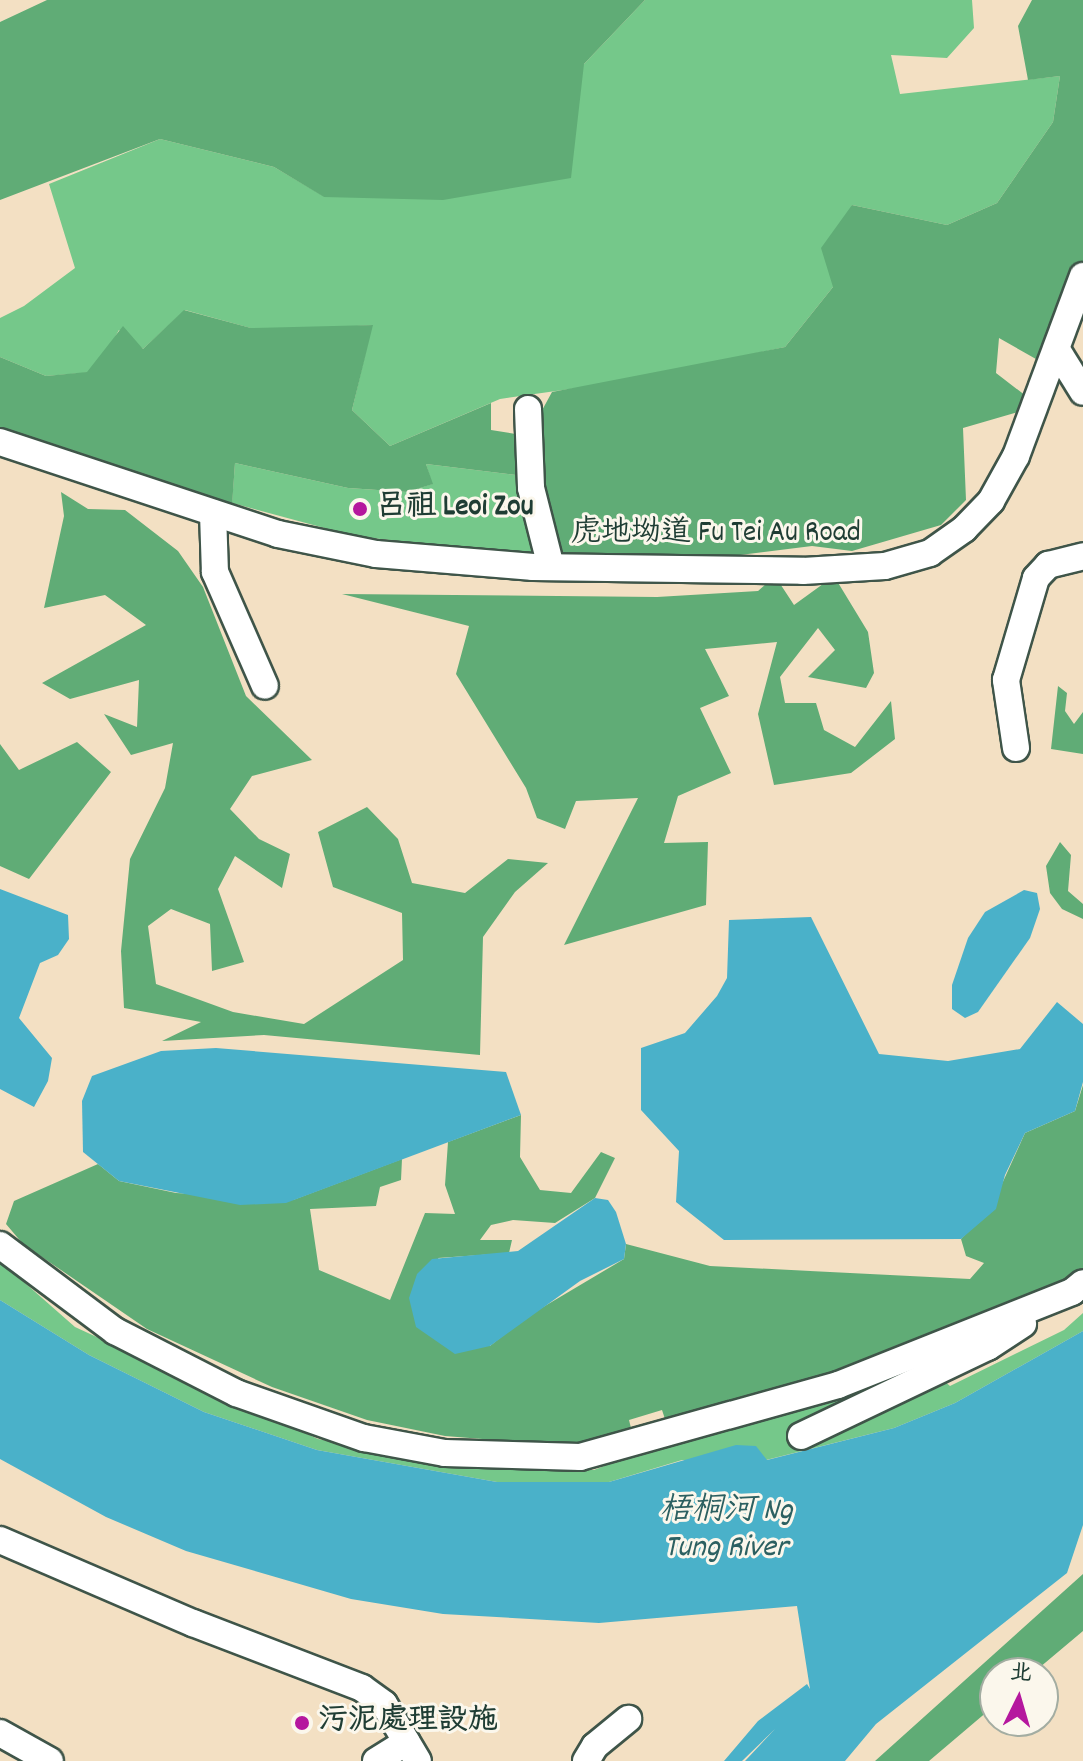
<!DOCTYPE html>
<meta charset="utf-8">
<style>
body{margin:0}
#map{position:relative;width:1083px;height:1761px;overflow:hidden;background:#f3e0c3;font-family:Dekko,"LXGW WenKai TC",sans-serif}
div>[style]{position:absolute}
.green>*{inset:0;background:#75c88a}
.forest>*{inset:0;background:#60ac76}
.water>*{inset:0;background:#4ab1c9}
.roads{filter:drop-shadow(2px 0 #3f5549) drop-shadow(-2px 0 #3f5549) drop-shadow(0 2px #3f5549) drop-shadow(0 -2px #3f5549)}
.minor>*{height:26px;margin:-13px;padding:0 13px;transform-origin:13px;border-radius:13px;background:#fff}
.dots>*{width:22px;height:22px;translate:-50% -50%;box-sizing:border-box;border:4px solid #fbf7ec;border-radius:50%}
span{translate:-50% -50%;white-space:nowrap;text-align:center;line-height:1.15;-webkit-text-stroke:6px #fbf7ec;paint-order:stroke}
.poi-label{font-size:30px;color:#1f3d34;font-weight:700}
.left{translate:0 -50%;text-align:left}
.street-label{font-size:30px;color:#1f3d34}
.water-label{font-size:32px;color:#2c6061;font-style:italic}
.north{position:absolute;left:979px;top:1657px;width:80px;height:80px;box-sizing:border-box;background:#fbf7ec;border:2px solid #a3ada2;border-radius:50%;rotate:5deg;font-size:22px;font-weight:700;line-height:32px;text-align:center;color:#1f3d34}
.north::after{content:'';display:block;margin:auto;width:28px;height:36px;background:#b5179e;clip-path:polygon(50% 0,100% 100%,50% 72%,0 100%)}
</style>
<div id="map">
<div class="green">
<div style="clip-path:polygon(645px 0,972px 0,974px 28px,947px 58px,891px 55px,900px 94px,1060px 76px,1053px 122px,997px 203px,947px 225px,852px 205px,833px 287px,785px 347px,627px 381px,500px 399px,390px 446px,352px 410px,372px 325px,265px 332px,185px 310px,143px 349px,119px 330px,95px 372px,46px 376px,0 357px,0 318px,24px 306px,75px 268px,49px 184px,160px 139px,274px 167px,325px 197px,584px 64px)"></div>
<div style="clip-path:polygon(235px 463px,348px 488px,407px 492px,432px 484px,426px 464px,516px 475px,533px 556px,354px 536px,232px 503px)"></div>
<div style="clip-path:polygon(0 1261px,75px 1327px,318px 1439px,466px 1468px,594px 1470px,647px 1449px,929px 1368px,950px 1386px,1064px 1330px,1083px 1313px,1083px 1331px,955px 1403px,894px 1428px,766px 1460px,682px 1460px,609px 1482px,497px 1482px,317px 1450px,204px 1412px,89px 1355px,0 1300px)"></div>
</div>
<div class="forest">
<div style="clip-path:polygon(47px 0,645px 0,584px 64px,571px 178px,443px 200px,324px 197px,274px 167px,160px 139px,0 200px,0 22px)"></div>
<div style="clip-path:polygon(1032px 0,1083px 0,1083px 272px,1059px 372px,999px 338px,996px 373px,1039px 406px,963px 428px,966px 500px,941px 525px,852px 551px,812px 546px,700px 560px,561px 559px,523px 510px,516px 475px,426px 464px,433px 484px,407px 492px,348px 488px,235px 463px,232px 506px,0 433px,0 357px,46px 376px,87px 372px,123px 326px,143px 349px,184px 310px,251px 328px,373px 325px,352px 410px,390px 446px,491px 403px,491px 430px,528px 436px,552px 392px,785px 347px,833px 287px,821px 248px,852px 205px,947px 225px,997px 203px,1053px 122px,1060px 76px,1028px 80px,1018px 26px)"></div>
<div style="clip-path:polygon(61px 492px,88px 509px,125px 510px,178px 551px,203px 587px,246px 696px,312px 760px,252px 776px,230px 809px,259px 839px,290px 854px,282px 888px,235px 856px,218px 889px,244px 962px,212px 971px,210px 924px,171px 909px,148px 926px,156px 984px,233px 1012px,304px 1024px,403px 960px,402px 913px,333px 887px,318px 832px,367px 807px,398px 839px,412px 883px,465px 893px,508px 859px,548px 863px,515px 892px,483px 937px,480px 1055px,264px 1035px,162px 1041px,201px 1022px,124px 1008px,121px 951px,130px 859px,165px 788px,173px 743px,131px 755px,104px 714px,137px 727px,139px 680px,70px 699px,42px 683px,146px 625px,105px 595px,44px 608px,64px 516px)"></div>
<div style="clip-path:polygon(775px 576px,794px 605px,834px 576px,868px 632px,874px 673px,866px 688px,808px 677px,835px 650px,818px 628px,780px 677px,785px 703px,816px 703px,824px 730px,855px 747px,891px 701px,895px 739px,851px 773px,774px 785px,758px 714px,777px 642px,705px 649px,729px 696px,700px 708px,731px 773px,678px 796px,664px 843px,708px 842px,706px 905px,564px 945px,638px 798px,576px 801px,565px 829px,537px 818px,526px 788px,456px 674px,469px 626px,342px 594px,657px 597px,758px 591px)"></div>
<div style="clip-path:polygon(1058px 686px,1067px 693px,1065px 711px,1074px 724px,1083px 712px,1083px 754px,1051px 749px)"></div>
<div style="clip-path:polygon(77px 742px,111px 772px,29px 879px,0 866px,0 744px,19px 770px)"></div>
<div style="clip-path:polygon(1060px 842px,1071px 855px,1068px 891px,1083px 904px,1083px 919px,1062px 909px,1050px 893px,1046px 866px)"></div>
<div style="clip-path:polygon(1083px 1085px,1083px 1283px,858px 1377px,770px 1390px,665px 1419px,662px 1410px,629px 1420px,631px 1428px,580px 1447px,445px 1436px,367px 1420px,272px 1387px,147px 1329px,23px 1244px,6px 1224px,14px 1201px,98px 1164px,119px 1181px,176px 1193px,293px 1200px,402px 1159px,401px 1180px,380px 1187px,376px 1206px,310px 1209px,319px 1270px,390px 1300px,425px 1213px,455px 1214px,445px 1185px,448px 1142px,521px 1115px,520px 1157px,540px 1190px,571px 1193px,601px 1152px,615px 1158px,595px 1198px,555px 1223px,513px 1220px,491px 1225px,480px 1240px,512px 1240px,509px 1253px,438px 1258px,490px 1346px,523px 1319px,624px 1259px,626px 1244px,710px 1266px,970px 1279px,984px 1263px,966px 1256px,961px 1239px,992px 1206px,1025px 1133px,1075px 1111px)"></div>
<div style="clip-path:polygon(1083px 1574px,1083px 1631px,1033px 1673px,995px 1673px,995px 1705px,929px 1761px,875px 1761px)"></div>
</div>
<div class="water">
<div style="clip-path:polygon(0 889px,68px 915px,69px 939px,58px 955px,40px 963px,19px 1018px,52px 1058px,48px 1081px,34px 1107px,0 1089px)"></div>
<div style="clip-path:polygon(1024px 890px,1037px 893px,1040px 909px,1030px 938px,978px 1012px,965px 1018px,952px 1009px,952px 985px,968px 938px,985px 912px)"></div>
<div style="clip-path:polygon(811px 917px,879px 1054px,948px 1061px,1020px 1049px,1057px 1002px,1083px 1024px,1083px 1082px,1075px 1111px,1025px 1133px,1005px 1175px,996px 1209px,961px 1239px,724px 1240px,676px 1202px,679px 1151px,641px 1110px,641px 1048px,685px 1033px,717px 996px,727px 978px,729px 920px)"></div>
<div style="clip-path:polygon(216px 1048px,506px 1072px,521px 1115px,286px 1203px,240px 1205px,119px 1181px,83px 1152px,82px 1101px,92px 1076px,161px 1051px)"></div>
<div style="clip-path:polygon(595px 1198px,608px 1200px,616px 1212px,626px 1244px,624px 1259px,580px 1281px,490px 1346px,455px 1354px,416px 1327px,409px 1298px,417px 1274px,432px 1259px,518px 1251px)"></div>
<div style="clip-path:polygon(0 1300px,89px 1355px,204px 1412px,317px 1450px,497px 1482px,609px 1482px,736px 1445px,756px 1446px,767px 1460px,894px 1428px,955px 1403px,1083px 1331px,1083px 1525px,1067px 1573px,876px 1724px,845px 1761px,745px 1761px,775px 1729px,742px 1761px,724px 1761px,758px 1721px,807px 1684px,810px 1689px,797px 1606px,599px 1623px,443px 1614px,351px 1599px,186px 1551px,106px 1517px,0 1459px)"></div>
</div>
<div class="roads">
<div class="minor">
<div style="left:1057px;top:350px;width:49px;rotate:58.2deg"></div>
<div style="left:528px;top:409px;width:79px;rotate:87.8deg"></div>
<div style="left:531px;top:488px;width:81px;rotate:75.8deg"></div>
<div style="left:0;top:442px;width:293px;rotate:18.3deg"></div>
<div style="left:278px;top:534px;width:100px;rotate:11.5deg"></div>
<div style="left:376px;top:554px;width:158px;rotate:4.7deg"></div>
<div style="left:533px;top:567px;width:270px;rotate:0.8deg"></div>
<div style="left:803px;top:571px;width:82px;rotate:-3.5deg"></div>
<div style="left:885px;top:566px;width:47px;rotate:-16.1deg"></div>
<div style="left:930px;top:553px;width:42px;rotate:-35.2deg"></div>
<div style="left:964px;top:529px;width:39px;rotate:-46deg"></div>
<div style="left:991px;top:501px;width:51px;rotate:-60.9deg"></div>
<div style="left:1016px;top:456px;width:192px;rotate:-69.6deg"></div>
<div style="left:213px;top:513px;width:59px;rotate:88.1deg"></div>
<div style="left:215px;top:572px;width:124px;rotate:66.3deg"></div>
<div style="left:1016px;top:748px;width:69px;rotate:-98.4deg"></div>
<div style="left:1006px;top:680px;width:106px;rotate:-73.6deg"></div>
<div style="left:1036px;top:578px;width:18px;rotate:-47deg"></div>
<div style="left:1048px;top:565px;width:36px;rotate:-14deg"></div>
<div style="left:0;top:1245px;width:144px;rotate:36.8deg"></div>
<div style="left:115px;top:1331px;width:136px;rotate:27.1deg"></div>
<div style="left:236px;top:1393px;width:136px;rotate:19.4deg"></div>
<div style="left:364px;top:1438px;width:82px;rotate:10.5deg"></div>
<div style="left:445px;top:1453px;width:135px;rotate:1.7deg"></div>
<div style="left:580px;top:1457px;width:268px;rotate:-15.6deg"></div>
<div style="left:838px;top:1385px;width:252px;rotate:-21.7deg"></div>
<div style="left:1072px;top:1292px;width:14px;rotate:-39deg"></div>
<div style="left:801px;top:1436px;width:207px;rotate:-25.5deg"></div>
<div style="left:988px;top:1347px;width:42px;rotate:-33.3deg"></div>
<div style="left:0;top:1540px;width:210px;rotate:23.3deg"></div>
<div style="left:193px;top:1623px;width:181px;rotate:21deg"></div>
<div style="left:362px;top:1688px;width:27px;rotate:36deg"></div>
<div style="left:384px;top:1704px;width:66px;rotate:59.2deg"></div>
<div style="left:0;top:1733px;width:57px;rotate:29.2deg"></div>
<div style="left:376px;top:1761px;width:36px;rotate:-32deg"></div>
<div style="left:586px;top:1761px;width:17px;rotate:-59deg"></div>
<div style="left:595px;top:1746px;width:43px;rotate:-39.3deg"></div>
</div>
</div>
<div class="dots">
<div style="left:360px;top:509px;background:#b5179e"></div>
<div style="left:302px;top:1723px;background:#b5179e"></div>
</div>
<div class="poi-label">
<span class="left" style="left:376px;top:509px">呂祖 Leoi Zou</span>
<span class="left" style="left:318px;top:1723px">污泥處理設施</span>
</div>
<div class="street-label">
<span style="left:716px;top:535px">虎地坳道 Fu Tei Au Road</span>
</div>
<div class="water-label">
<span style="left:726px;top:1531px">梧桐河 Ng<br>Tung River</span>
</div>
<div class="north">北</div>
</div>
